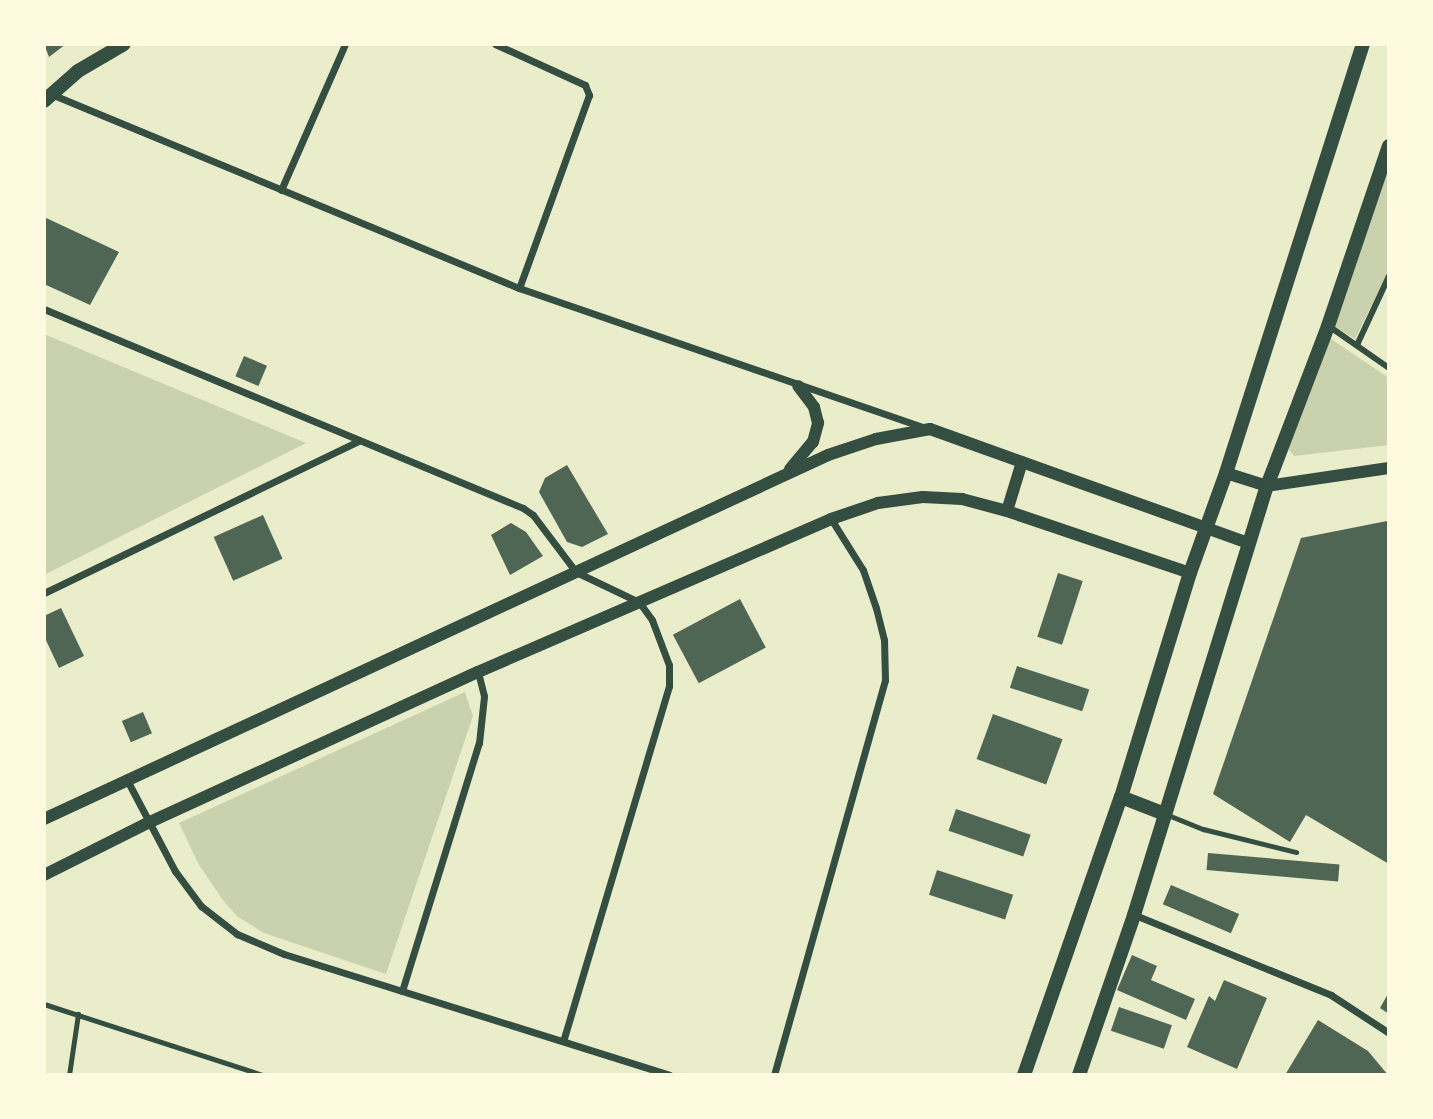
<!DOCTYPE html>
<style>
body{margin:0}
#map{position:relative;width:1433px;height:1119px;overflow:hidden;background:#e9edc9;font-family:Lora,serif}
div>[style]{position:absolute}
.green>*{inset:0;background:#cad2ad}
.building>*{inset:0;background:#4f6655;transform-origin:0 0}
.service>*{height:5px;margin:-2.5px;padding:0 2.5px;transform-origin:2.5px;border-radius:2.5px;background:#344e41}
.pedestrian>*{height:6px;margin:-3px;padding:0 3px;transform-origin:3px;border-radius:3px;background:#344e41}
.minor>*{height:7px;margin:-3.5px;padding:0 3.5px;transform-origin:3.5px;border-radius:3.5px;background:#344e41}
.tertiary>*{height:12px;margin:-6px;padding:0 6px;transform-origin:6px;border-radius:6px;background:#344e41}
.secondary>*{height:14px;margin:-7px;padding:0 7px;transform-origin:7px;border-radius:7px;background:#344e41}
span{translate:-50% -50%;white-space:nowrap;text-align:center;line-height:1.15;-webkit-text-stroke:7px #fefae0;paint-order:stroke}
.frame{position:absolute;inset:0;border:46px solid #fefae0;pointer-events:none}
</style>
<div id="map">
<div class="green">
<div style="clip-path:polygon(1389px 166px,1389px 270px,1355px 339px,1333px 326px)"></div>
<div style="clip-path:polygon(44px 334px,306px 443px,44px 575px)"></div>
<div style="clip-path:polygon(1328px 337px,1389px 378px,1389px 445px,1294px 456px,1289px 450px,1290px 440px)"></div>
<div style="clip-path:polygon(465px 692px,473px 716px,386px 974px,264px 933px,238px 917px,225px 903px,199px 865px,179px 823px)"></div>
</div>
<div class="building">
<div style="clip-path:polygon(44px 44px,66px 44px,49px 57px)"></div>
<div style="clip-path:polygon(44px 217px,119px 252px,90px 305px,44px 284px)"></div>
<div style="left:244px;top:356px;width:25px;height:22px;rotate:23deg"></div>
<div style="clip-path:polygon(567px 465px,608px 534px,582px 547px,567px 542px,539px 492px,545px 478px)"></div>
<div style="left:263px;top:515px;width:48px;height:54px;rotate:66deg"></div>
<div style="clip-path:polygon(1387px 521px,1389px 522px,1389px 864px,1306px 815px,1290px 842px,1213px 794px,1301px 538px)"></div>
<div style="clip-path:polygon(511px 523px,526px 532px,543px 556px,510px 575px,491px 535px)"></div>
<div style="left:1058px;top:573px;width:26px;height:67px;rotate:18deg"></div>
<div style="left:740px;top:599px;width:55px;height:76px;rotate:62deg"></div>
<div style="clip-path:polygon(61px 608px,84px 656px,59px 668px,44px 636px,44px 616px)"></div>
<div style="left:1017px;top:666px;width:76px;height:23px;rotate:18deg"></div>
<div style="left:143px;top:712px;width:23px;height:23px;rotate:67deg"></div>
<div style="left:993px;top:714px;width:74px;height:48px;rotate:20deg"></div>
<div style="left:956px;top:809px;width:79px;height:23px;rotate:19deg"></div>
<div style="left:1208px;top:853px;width:132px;height:17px;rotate:5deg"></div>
<div style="left:937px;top:870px;width:80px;height:26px;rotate:18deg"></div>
<div style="left:1171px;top:885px;width:74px;height:21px;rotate:23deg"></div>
<div style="clip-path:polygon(1132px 955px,1157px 966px,1151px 980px,1195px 999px,1186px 1020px,1117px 990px)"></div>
<div style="clip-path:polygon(1224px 980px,1267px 998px,1237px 1069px,1187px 1047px,1209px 996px,1215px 1001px)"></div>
<div style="clip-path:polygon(1389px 992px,1389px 1014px,1380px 1008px)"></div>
<div style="left:1119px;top:1007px;width:56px;height:25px;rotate:19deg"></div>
<div style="clip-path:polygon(1318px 1020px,1368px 1051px,1388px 1075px,1285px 1075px)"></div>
</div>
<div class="service">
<div style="left:1168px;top:815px;width:38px;rotate:22deg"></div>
<div style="left:1203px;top:829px;width:96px;rotate:13.9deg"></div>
<div style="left:44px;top:1004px;width:230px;rotate:18deg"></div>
<div style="left:69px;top:1075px;width:62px;rotate:-81.6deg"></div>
</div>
<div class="pedestrian">
<div style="left:1330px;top:327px;width:72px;rotate:34.8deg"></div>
<div style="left:1357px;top:345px;width:76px;rotate:-65.1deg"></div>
</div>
<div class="minor">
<div style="left:495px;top:44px;width:99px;rotate:24.5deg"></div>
<div style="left:585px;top:85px;width:11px;rotate:68deg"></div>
<div style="left:589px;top:95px;width:205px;rotate:109.9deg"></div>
<div style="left:51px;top:94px;width:507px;rotate:22.52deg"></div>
<div style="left:519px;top:288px;width:430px;rotate:19deg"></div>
<div style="left:281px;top:190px;width:159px;rotate:-66.3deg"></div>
<div style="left:44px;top:309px;width:519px;rotate:22.56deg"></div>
<div style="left:523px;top:508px;width:12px;rotate:35deg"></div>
<div style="left:533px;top:515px;width:71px;rotate:53deg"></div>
<div style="left:576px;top:572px;width:70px;rotate:25.5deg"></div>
<div style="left:639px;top:602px;width:22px;rotate:54deg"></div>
<div style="left:652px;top:620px;width:48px;rotate:69.3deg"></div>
<div style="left:669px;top:665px;width:21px;rotate:90deg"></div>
<div style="left:669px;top:686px;width:370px;rotate:106.6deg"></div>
<div style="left:44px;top:593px;width:349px;rotate:-25.8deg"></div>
<div style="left:127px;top:780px;width:103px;rotate:62.2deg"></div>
<div style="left:175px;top:871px;width:44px;rotate:53.4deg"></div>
<div style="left:201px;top:906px;width:46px;rotate:37.9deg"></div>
<div style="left:237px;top:934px;width:51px;rotate:23.1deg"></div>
<div style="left:284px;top:954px;width:404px;rotate:17.4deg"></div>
<div style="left:1135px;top:915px;width:212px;rotate:22.2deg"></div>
<div style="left:1331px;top:995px;width:69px;rotate:33.2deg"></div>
<div style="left:402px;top:991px;width:260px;rotate:-72.8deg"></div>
<div style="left:479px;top:743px;width:47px;rotate:-83.9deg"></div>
<div style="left:484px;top:696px;width:25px;rotate:-104deg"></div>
<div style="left:774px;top:1075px;width:410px;rotate:-74.3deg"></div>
<div style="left:885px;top:680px;width:40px;rotate:-91.4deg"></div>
<div style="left:884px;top:640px;width:33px;rotate:-104deg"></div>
<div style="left:876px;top:608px;width:40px;rotate:-108.9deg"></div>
<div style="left:863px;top:570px;width:60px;rotate:-122.1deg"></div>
</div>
<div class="tertiary">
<div style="left:790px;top:469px;width:35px;rotate:-50deg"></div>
<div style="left:813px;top:442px;width:20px;rotate:-75deg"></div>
<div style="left:818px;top:423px;width:16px;rotate:-104deg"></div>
<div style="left:814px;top:407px;width:26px;rotate:-127deg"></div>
<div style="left:1226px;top:473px;width:43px;rotate:17.6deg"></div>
<div style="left:1267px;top:486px;width:123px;rotate:-8.4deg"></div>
<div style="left:1007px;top:511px;width:51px;rotate:-73deg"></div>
<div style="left:44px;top:819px;width:864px;rotate:-24.9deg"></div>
<div style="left:828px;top:455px;width:51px;rotate:-18.4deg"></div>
<div style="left:876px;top:439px;width:55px;rotate:-10.5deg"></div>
<div style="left:930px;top:429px;width:339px;rotate:19.7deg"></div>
<div style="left:44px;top:875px;width:119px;rotate:-26.6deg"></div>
<div style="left:150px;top:822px;width:361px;rotate:-24.6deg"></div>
<div style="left:478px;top:672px;width:385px;rotate:-23.4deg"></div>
<div style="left:831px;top:519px;width:50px;rotate:-18.8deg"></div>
<div style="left:878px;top:503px;width:45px;rotate:-7.6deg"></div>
<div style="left:923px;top:497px;width:39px;rotate:3deg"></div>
<div style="left:962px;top:499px;width:47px;rotate:14.9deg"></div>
<div style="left:1007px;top:511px;width:193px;rotate:18.7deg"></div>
</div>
<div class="secondary">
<div style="left:44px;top:101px;width:45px;rotate:-41.4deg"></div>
<div style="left:78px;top:71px;width:53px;rotate:-30.4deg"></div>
<div style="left:1121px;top:797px;width:47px;rotate:21.1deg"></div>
<div style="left:1024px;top:1075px;width:294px;rotate:-70.8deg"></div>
<div style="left:1121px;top:797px;width:234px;rotate:-72.9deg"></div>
<div style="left:1190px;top:573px;width:106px;rotate:-70.2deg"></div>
<div style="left:1226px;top:473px;width:450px;rotate:-72.3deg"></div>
<div style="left:1079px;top:1075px;width:169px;rotate:-71deg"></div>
<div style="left:1134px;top:915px;width:449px;rotate:-72.8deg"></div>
<div style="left:1267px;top:486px;width:171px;rotate:-69.1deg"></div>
<div style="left:1328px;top:326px;width:190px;rotate:-71.3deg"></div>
</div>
<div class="frame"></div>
</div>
